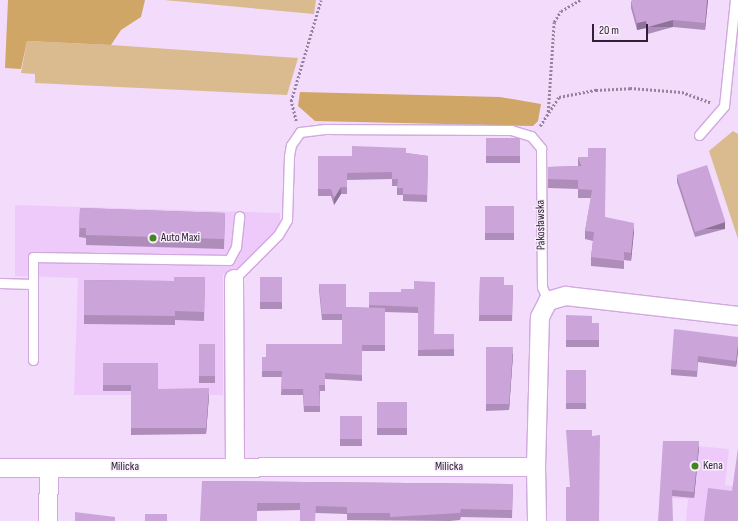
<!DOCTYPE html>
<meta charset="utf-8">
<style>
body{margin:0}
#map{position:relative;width:738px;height:521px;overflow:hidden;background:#f3dbfc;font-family:"Sofia Sans Condensed",sans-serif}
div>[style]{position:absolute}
.built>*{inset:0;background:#eecafb}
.green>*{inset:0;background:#d9bb8f}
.forest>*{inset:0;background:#d0a667}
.path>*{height:2.5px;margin-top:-1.25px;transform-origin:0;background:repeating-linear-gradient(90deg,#96829d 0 2px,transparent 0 4px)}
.roads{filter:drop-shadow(1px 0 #d0a9de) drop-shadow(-1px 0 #d0a9de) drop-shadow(0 1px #d0a9de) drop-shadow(0 -1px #d0a9de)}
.service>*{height:9px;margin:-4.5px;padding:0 4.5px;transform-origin:4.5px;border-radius:4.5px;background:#fff}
.minor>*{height:18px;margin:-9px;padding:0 9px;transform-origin:9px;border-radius:9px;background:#fff}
.wall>*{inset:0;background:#af8dbb;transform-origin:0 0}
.shaded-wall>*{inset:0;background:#8e7398;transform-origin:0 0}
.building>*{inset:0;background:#cba4d9;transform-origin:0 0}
.dots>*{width:11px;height:11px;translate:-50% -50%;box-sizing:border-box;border:2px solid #f7effa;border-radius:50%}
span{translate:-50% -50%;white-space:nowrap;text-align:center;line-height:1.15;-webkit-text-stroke:3px #f7effa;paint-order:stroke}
.street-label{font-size:12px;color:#2f2035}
.poi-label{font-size:12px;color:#2f2035}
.left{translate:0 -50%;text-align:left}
.scale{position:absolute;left:592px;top:24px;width:56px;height:18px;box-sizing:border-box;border:2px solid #2f2035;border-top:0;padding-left:5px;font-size:12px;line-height:14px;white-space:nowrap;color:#2f2035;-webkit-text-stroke:3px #f7effa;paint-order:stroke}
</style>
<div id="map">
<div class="built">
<div style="clip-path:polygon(15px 205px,280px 213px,280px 226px,235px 274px,223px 274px,223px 395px,74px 395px,78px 278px,15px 276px)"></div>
<div style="clip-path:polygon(676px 444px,729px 449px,725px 485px,738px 487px,738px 521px,686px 521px,688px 499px,671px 498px)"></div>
</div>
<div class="green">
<div style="clip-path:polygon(164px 0,316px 0,314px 14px)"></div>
<div style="clip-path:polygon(27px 41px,111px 45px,298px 58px,287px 95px,35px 83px,35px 74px,21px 73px)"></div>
<div style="clip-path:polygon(733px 131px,738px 134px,738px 239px,709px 151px)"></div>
</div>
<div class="forest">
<div style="clip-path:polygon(8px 0,145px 0,141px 17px,121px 30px,111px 45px,27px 41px,21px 69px,5px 68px)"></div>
<div style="clip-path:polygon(300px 92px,500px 97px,541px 104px,538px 121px,533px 126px,315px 121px,298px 106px)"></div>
</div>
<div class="path">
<div style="left:548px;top:112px;width:90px;rotate:-86.2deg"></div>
<div style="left:554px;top:22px;width:13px;rotate:-58deg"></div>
<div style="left:561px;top:11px;width:22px;rotate:-30deg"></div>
<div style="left:296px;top:121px;width:21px;rotate:-104deg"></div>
<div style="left:291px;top:101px;width:105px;rotate:-73.5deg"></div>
<div style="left:540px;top:126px;width:35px;rotate:-57deg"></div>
<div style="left:559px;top:97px;width:38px;rotate:-11deg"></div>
<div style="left:596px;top:90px;width:34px;rotate:-3deg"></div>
<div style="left:630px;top:88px;width:52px;rotate:4.4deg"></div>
<div style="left:682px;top:92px;width:30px;rotate:20deg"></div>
</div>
<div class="roads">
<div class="service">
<div style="left:699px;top:135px;width:38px;rotate:-49deg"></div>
<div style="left:724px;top:106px;width:107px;rotate:-84.1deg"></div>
<div style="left:234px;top:279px;width:62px;rotate:-45deg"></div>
<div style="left:278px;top:235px;width:17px;rotate:-59deg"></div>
<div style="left:287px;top:220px;width:64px;rotate:-88.2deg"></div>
<div style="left:289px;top:156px;width:11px;rotate:-80deg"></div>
<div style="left:291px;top:145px;width:16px;rotate:-55deg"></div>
<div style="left:300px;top:132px;width:25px;rotate:-7deg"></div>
<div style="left:325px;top:129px;width:186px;rotate:0.3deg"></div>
<div style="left:511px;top:130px;width:21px;rotate:17deg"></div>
<div style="left:531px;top:136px;width:16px;rotate:50deg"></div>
<div style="left:541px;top:148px;width:139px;rotate:89.6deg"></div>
<div style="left:542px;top:287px;width:15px;rotate:67deg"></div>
<div style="left:0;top:283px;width:32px;rotate:2deg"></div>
<div style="left:33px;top:360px;width:103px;rotate:-90deg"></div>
<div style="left:33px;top:257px;width:196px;rotate:0.9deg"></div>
<div style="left:229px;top:260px;width:15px;rotate:-62deg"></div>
<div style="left:236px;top:247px;width:31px;rotate:-84deg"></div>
</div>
<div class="minor">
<div style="left:234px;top:279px;width:188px;rotate:89.7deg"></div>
<div style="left:536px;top:467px;width:54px;rotate:88.9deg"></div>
<div style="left:0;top:468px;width:536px;rotate:-0.11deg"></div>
<div style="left:536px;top:467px;width:150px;rotate:-88.5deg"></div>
<div style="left:540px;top:317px;width:18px;rotate:-63deg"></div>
<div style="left:548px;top:301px;width:19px;rotate:-16deg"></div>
<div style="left:566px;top:296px;width:173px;rotate:6.6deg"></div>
<div style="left:48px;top:521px;width:53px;rotate:-88.9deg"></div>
</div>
</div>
<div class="wall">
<div style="clip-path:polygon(634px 0,708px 0,705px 30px,673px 27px,648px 34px,646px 28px,637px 30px,631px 8px,631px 1px)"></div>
<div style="left:486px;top:138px;width:34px;height:25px"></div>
<div style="clip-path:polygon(406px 153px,428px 156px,427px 202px,403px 201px,403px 195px,397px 195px,397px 186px,392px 186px,392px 179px,347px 180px,347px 194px,341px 194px,334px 205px,331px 196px,318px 196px,318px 156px,352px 156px)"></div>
<div style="clip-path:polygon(578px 157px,605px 217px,634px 231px,631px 261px,624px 260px,624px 269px,591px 266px,591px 257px,593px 241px,585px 239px,585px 231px,591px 198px,578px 198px,578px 189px,548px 188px,548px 167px,578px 166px)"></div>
<div style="clip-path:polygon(677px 175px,725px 229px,695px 237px,677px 182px)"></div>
<div style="left:514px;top:206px;width:34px;height:29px;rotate:90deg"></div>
<div style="clip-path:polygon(80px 208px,225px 213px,224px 249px,86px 245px,86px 238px,79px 237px)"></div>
<div style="clip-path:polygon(205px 277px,204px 321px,175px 320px,175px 325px,84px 324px,84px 280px,174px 281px)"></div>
<div style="left:260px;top:277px;width:22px;height:32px"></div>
<div style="clip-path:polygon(480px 277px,504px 285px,513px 285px,512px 321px,479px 321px)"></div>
<div style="clip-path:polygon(319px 284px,346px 307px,369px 308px,369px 292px,401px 292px,414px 289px,434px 334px,454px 334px,454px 356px,418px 356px,418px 313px,385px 312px,385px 351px,362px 351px,362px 381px,325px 379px,325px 391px,320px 391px,320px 412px,304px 412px,303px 395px,281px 395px,282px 377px,262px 377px,262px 357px,266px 357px,342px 344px,342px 320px,322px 320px,319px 290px)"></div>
<div style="clip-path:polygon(566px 315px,592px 323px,599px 323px,599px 347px,566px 347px)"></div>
<div style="clip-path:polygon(738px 337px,738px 351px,736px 367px,698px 362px,697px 377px,671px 375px,671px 369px)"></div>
<div style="left:199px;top:344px;width:16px;height:39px"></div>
<div style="clip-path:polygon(486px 347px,513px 354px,509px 410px,486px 411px)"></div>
<div style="clip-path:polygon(103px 363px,158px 389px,209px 395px,206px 434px,131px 435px,131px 391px,103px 391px)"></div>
<div style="left:566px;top:370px;width:20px;height:39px"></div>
<div style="left:377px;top:402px;width:30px;height:33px"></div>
<div style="left:340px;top:416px;width:22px;height:30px"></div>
<div style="clip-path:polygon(663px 441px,699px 447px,694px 498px,672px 496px)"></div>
<div style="clip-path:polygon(202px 481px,513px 484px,512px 518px,461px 517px,460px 520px,450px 521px,347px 520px,347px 514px,316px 513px,300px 510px,257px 511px)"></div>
</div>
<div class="shaded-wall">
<div style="clip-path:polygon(707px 0,708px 0,705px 30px,705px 23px)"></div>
<div style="left:673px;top:20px;width:7px;height:26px;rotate:90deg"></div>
<div style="clip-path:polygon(646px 21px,646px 28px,637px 30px,637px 23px)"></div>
<div style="clip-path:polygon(341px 187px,341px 194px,334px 205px,334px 198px)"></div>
<div style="left:725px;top:222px;width:7px;height:31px;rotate:90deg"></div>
<div style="clip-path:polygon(634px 223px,634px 231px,631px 261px,631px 253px)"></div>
<div style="clip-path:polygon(738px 345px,738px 351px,736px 367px,736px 361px)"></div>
<div style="clip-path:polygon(513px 347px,513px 354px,509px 410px,509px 404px)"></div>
<div style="clip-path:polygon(209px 388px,209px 395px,206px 434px,206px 428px)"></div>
<div style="clip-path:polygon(699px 441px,699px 447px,694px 498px,694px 492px)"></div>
</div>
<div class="building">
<div style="clip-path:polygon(634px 0,707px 0,705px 23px,673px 20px,648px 27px,646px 21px,637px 23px,631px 1px)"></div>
<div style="left:486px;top:138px;width:34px;height:18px"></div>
<div style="clip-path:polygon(352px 146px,406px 148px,406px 153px,428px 156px,427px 195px,403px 194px,403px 188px,397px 188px,398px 179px,392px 179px,392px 172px,347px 173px,347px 187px,341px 187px,334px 198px,331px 189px,318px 189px,318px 156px,352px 156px)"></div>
<div style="clip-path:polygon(588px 148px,606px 148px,605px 217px,634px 223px,631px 253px,624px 252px,624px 261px,591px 257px,594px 232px,585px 231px,592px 190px,578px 189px,578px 180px,548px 179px,548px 167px,582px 166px,578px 157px,588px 157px)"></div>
<div style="left:707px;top:165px;width:60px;height:32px;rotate:72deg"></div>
<div style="left:514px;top:206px;width:27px;height:29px;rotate:90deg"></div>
<div style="clip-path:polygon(80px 208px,225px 213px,224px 239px,86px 235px,86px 228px,79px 228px)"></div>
<div style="clip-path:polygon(174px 277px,205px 277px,204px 312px,175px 311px,175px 316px,84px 315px,84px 280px,174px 281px)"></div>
<div style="left:260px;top:277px;width:22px;height:25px"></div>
<div style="clip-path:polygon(480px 277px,504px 277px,504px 285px,513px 285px,512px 315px,479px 315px)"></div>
<div style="clip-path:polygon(414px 281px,435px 282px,434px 334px,454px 334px,454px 349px,418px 350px,418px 307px,369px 305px,369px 292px,401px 292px,401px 289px,414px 289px)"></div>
<div style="clip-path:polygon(319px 284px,346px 284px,346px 307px,385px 308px,385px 345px,362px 345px,362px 375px,325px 373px,325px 385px,319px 385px,320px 406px,304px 406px,303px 389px,281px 389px,282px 371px,262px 371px,262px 357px,266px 357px,266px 344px,342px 344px,342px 314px,322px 314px)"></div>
<div style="clip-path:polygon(566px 315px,592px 316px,592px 323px,599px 323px,599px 340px,566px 340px)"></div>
<div style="clip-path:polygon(674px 329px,738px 337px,738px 345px,736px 361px,698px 356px,697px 371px,671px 369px)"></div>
<div style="left:199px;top:344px;width:16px;height:32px"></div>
<div style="clip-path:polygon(486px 347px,513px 347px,509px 404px,486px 404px)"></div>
<div style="clip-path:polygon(103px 363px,158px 363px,158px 389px,209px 388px,206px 428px,131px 428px,131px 385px,103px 385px)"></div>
<div style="left:566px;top:370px;width:20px;height:33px"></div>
<div style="left:377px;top:402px;width:30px;height:26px"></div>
<div style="left:340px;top:416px;width:22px;height:23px"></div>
<div style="clip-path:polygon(566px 430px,592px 430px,592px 436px,600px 435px,599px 521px,566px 521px,566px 487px,570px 487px)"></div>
<div style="clip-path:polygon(663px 441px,699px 441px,694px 492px,672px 490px,673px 521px,658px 521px)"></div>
<div style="clip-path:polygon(738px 448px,738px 521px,704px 521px,708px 488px,732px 491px)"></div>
<div style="clip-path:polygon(202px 481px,513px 484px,512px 510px,461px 509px,460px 513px,390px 517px,390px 513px,347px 513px,347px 507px,316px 506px,315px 521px,300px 521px,300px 503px,257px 503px,257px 521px,200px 521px)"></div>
<div style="clip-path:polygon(75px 512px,115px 517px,115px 521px,75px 521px)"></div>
<div style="left:145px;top:514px;width:22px;height:7px"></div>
</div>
<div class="dots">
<div style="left:153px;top:238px;background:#458423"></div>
<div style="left:695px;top:466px;background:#458423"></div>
</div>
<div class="street-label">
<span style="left:541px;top:225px;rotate:-91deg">Pakosławska</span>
<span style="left:125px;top:467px">Milicka</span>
<span style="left:449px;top:467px">Milicka</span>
</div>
<div class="poi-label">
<span class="left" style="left:161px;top:238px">Auto Maxi</span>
<span class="left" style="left:703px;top:466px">Kena</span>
</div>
<div class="scale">20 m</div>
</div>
